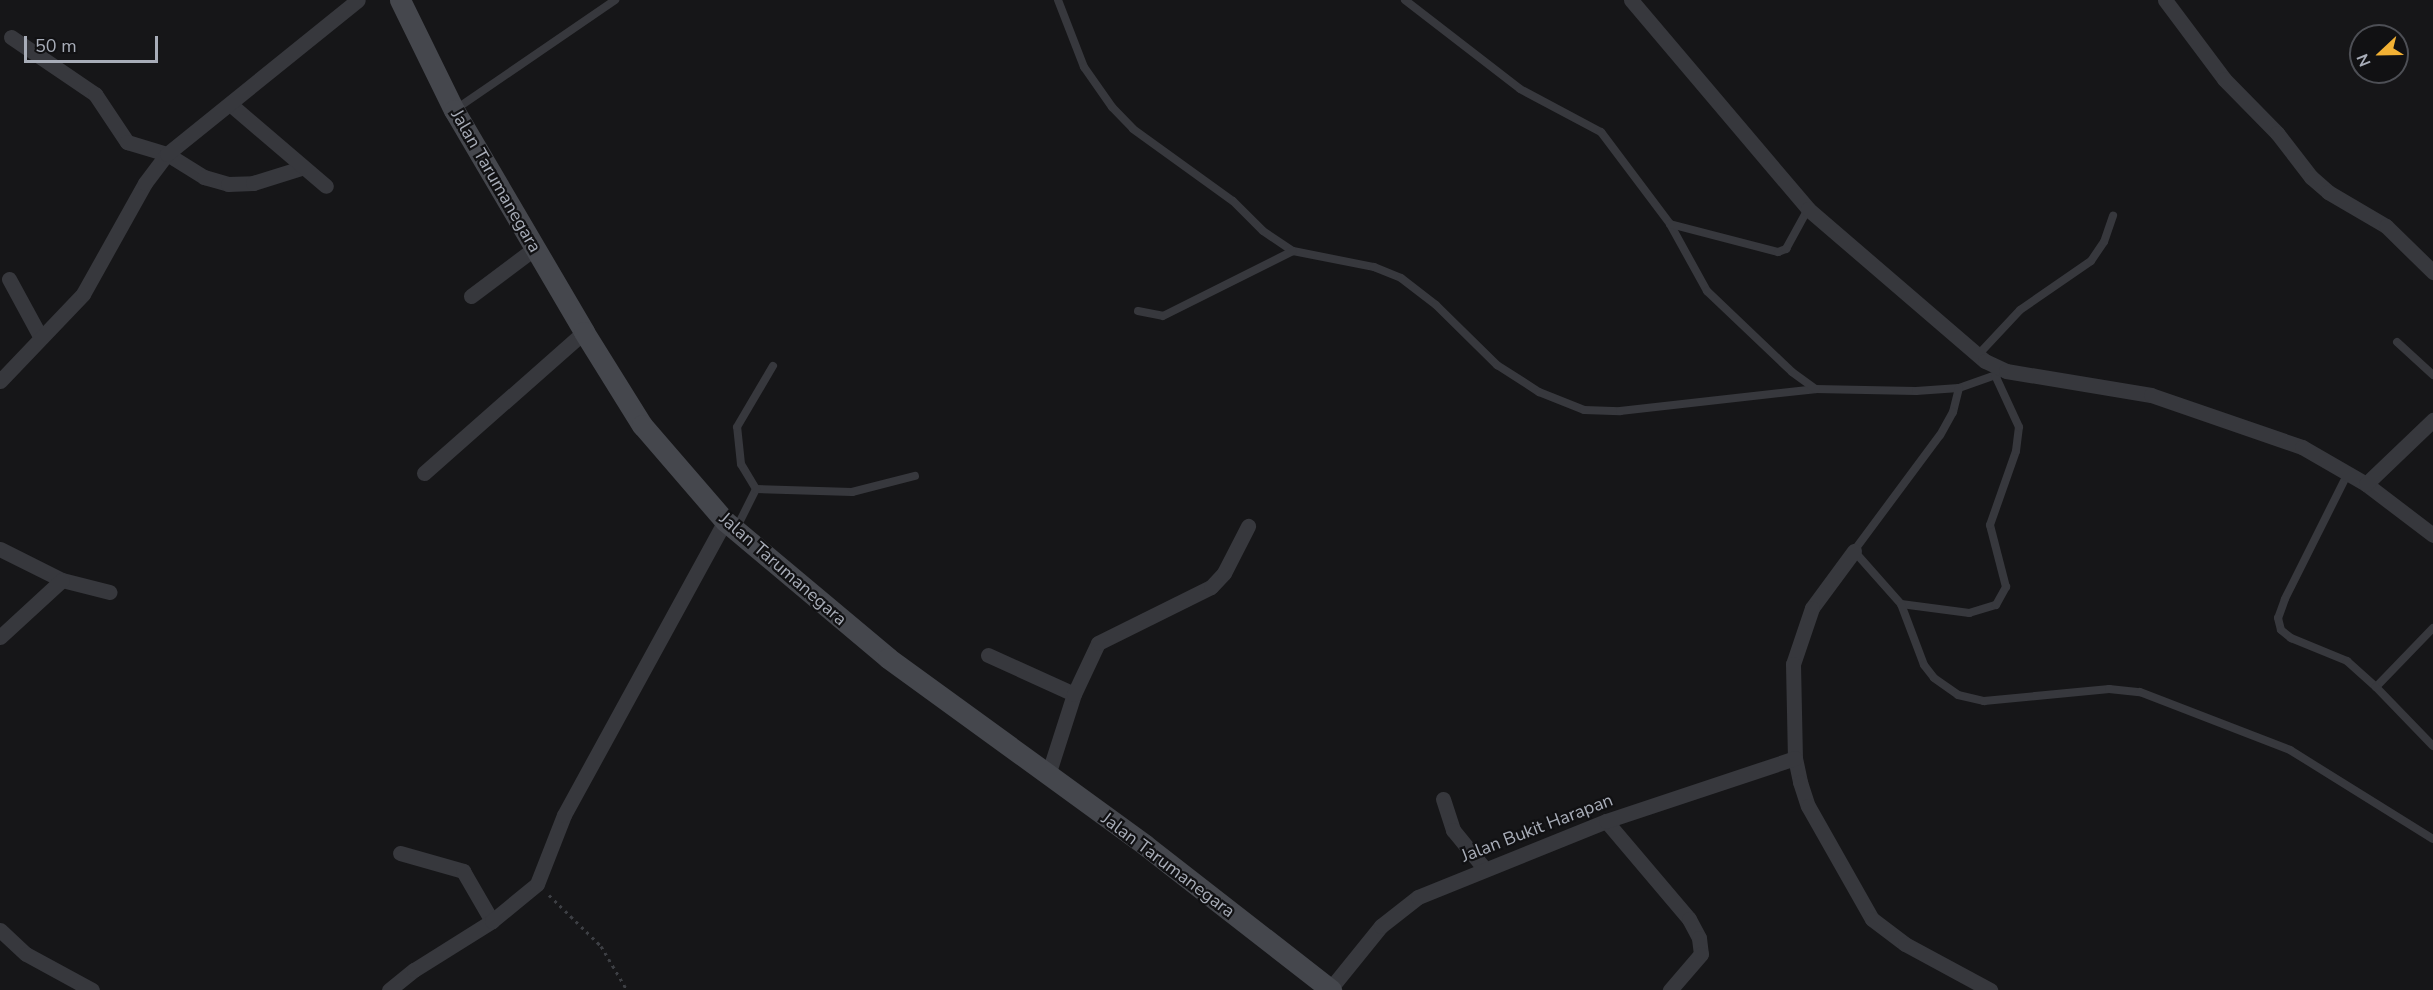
<!DOCTYPE html>
<style>
body{margin:0}
#map{position:relative;width:2433px;height:990px;overflow:hidden;background:#161618;font-family:"Nunito Sans",sans-serif}
div>[style]{position:absolute}
.path>*{height:3px;margin-top:-1.5px;transform-origin:0;background:repeating-linear-gradient(90deg,#3d3f44 0 3px,transparent 0 7.5px)}
.lane>*{height:8px;margin:-4px;padding:0 4px;transform-origin:4px;border-radius:4px;background:#37383d}
.street>*{height:15px;margin:-7.5px;padding:0 7.5px;transform-origin:7.5px;border-radius:7.5px;background:#37383d}
.secondary>*{height:21px;margin:-10.5px;padding:0 10.5px;transform-origin:10.5px;border-radius:10.5px;background:#45474d}
span{translate:-50% -50%;white-space:nowrap;text-align:center;line-height:1.15;-webkit-text-stroke:4.5px #111113;paint-order:stroke}
.street-label{font-size:18px;color:#a8adb8}
.north{position:absolute;left:2349px;top:24px;width:60px;height:60px;box-sizing:border-box;background:#111113;border:2px solid #4d4f55;border-radius:50%;rotate:248deg;font-size:16px;font-weight:700;line-height:24px;text-align:center;color:#a8adb8}
.north::after{content:'';display:block;margin:auto;width:21px;height:27px;background:#f2b134;clip-path:polygon(50% 0,100% 100%,50% 72%,0 100%)}
.scale{position:absolute;left:24px;top:36px;width:134px;height:27px;box-sizing:border-box;border:3px solid #a8adb8;border-top:0;padding-left:8px;font-size:18px;line-height:21px;white-space:nowrap;color:#a8adb8;-webkit-text-stroke:4px #111113;paint-order:stroke}
</style>
<div id="map">
<div class="path">
<div style="left:549px;top:895px;width:73px;rotate:44.4deg"></div>
<div style="left:601px;top:946px;width:51px;rotate:59.4deg"></div>
</div>
<div class="lane">
<div style="left:1058px;top:0;width:72px;rotate:68.8deg"></div>
<div style="left:1084px;top:67px;width:49px;rotate:55deg"></div>
<div style="left:1112px;top:107px;width:30px;rotate:46deg"></div>
<div style="left:1133px;top:129px;width:123px;rotate:35.8deg"></div>
<div style="left:1233px;top:201px;width:42px;rotate:45deg"></div>
<div style="left:1263px;top:231px;width:36px;rotate:34deg"></div>
<div style="left:1293px;top:251px;width:83px;rotate:11.2deg"></div>
<div style="left:1374px;top:267px;width:29px;rotate:22deg"></div>
<div style="left:1401px;top:278px;width:44px;rotate:37.6deg"></div>
<div style="left:1436px;top:305px;width:86px;rotate:44.5deg"></div>
<div style="left:1497px;top:365px;width:50px;rotate:32.7deg"></div>
<div style="left:1539px;top:392px;width:48px;rotate:21.8deg"></div>
<div style="left:1584px;top:410px;width:36px;rotate:2deg"></div>
<div style="left:1620px;top:411px;width:196px;rotate:-6.4deg"></div>
<div style="left:1815px;top:389px;width:101px;rotate:1.1deg"></div>
<div style="left:1916px;top:391px;width:43px;rotate:-4deg"></div>
<div style="left:1959px;top:388px;width:48px;rotate:-19.6deg"></div>
<div style="left:1405px;top:0;width:145px;rotate:37.7deg"></div>
<div style="left:1520px;top:89px;width:92px;rotate:28deg"></div>
<div style="left:1601px;top:132px;width:115px;rotate:53.1deg"></div>
<div style="left:1670px;top:224px;width:77px;rotate:61.1deg"></div>
<div style="left:1707px;top:291px;width:117px;rotate:43.6deg"></div>
<div style="left:1792px;top:372px;width:29px;rotate:36deg"></div>
<div style="left:456px;top:109px;width:193px;rotate:-34.4deg"></div>
<div style="left:1670px;top:224px;width:112px;rotate:14.5deg"></div>
<div style="left:1778px;top:252px;width:9px;rotate:-21deg"></div>
<div style="left:1786px;top:249px;width:46px;rotate:-61.2deg"></div>
<div style="left:1138px;top:311px;width:25px;rotate:11deg"></div>
<div style="left:1163px;top:316px;width:145px;rotate:-26.6deg"></div>
<div style="left:2397px;top:342px;width:49px;rotate:42.5deg"></div>
<div style="left:1977px;top:356px;width:63px;rotate:-46.9deg"></div>
<div style="left:2020px;top:310px;width:86px;rotate:-34.6deg"></div>
<div style="left:2091px;top:261px;width:23px;rotate:-56deg"></div>
<div style="left:2104px;top:242px;width:28px;rotate:-71deg"></div>
<div style="left:1959px;top:388px;width:25px;rotate:104deg"></div>
<div style="left:1953px;top:412px;width:26px;rotate:119deg"></div>
<div style="left:1940px;top:435px;width:144px;rotate:126.6deg"></div>
<div style="left:1854px;top:551px;width:71px;rotate:48.4deg"></div>
<div style="left:1901px;top:604px;width:69px;rotate:7.5deg"></div>
<div style="left:1969px;top:613px;width:28px;rotate:-17deg"></div>
<div style="left:1996px;top:605px;width:21px;rotate:-61deg"></div>
<div style="left:2006px;top:587px;width:64px;rotate:-104.5deg"></div>
<div style="left:1990px;top:525px;width:78px;rotate:-70.6deg"></div>
<div style="left:2016px;top:451px;width:24px;rotate:-83deg"></div>
<div style="left:2019px;top:427px;width:57px;rotate:-114.8deg"></div>
<div style="left:2348px;top:473px;width:141px;rotate:116.6deg"></div>
<div style="left:2285px;top:599px;width:20px;rotate:110deg"></div>
<div style="left:2278px;top:618px;width:12px;rotate:76deg"></div>
<div style="left:2281px;top:630px;width:13px;rotate:39deg"></div>
<div style="left:2291px;top:638px;width:61px;rotate:22.3deg"></div>
<div style="left:2347px;top:661px;width:39px;rotate:42deg"></div>
<div style="left:2376px;top:687px;width:82px;rotate:-46deg"></div>
<div style="left:756px;top:489px;width:96px;rotate:1.8deg"></div>
<div style="left:852px;top:492px;width:65px;rotate:-14.3deg"></div>
<div style="left:736px;top:529px;width:45px;rotate:-63.4deg"></div>
<div style="left:756px;top:489px;width:29px;rotate:-121deg"></div>
<div style="left:741px;top:464px;width:37px;rotate:-96deg"></div>
<div style="left:737px;top:427px;width:71px;rotate:-59.5deg"></div>
<div style="left:1901px;top:604px;width:65px;rotate:69.3deg"></div>
<div style="left:1924px;top:665px;width:16px;rotate:52deg"></div>
<div style="left:1934px;top:678px;width:29px;rotate:35deg"></div>
<div style="left:1958px;top:695px;width:27px;rotate:13deg"></div>
<div style="left:1984px;top:701px;width:126px;rotate:-5.5deg"></div>
<div style="left:2109px;top:689px;width:31px;rotate:6deg"></div>
<div style="left:2140px;top:692px;width:161px;rotate:21.1deg"></div>
<div style="left:2290px;top:750px;width:168px;rotate:31.9deg"></div>
<div style="left:2376px;top:687px;width:82px;rotate:46deg"></div>
</div>
<div class="street">
<div style="left:1631px;top:0;width:274px;rotate:49.7deg"></div>
<div style="left:1808px;top:209px;width:233px;rotate:40.7deg"></div>
<div style="left:1985px;top:361px;width:23px;rotate:25deg"></div>
<div style="left:2006px;top:371px;width:147px;rotate:9.4deg"></div>
<div style="left:2151px;top:395px;width:160px;rotate:19deg"></div>
<div style="left:2302px;top:447px;width:74px;rotate:30deg"></div>
<div style="left:2366px;top:484px;width:84px;rotate:37.3deg"></div>
<div style="left:2165px;top:0;width:99px;rotate:53.2deg"></div>
<div style="left:2224px;top:79px;width:76px;rotate:45.5deg"></div>
<div style="left:2277px;top:133px;width:56px;rotate:52.3deg"></div>
<div style="left:2311px;top:177px;width:23px;rotate:41deg"></div>
<div style="left:2328px;top:192px;width:67px;rotate:30.4deg"></div>
<div style="left:2386px;top:226px;width:66px;rotate:44.4deg"></div>
<div style="left:11px;top:37px;width:102px;rotate:34.2deg"></div>
<div style="left:95px;top:94px;width:58px;rotate:56.3deg"></div>
<div style="left:127px;top:142px;width:42px;rotate:16.7deg"></div>
<div style="left:167px;top:154px;width:44px;rotate:31.9deg"></div>
<div style="left:204px;top:177px;width:25px;rotate:16deg"></div>
<div style="left:228px;top:184px;width:25px;rotate:-2deg"></div>
<div style="left:253px;top:183px;width:50px;rotate:-17.4deg"></div>
<div style="left:230px;top:104px;width:126px;rotate:40.5deg"></div>
<div style="left:9px;top:279px;width:67px;rotate:61.5deg"></div>
<div style="left:471px;top:296px;width:80px;rotate:-36.9deg"></div>
<div style="left:0;top:381px;width:120px;rotate:-46.3deg"></div>
<div style="left:83px;top:294px;width:127px;rotate:-60.8deg"></div>
<div style="left:145px;top:183px;width:36px;rotate:-53deg"></div>
<div style="left:167px;top:154px;width:245px;rotate:-38.9deg"></div>
<div style="left:424px;top:473px;width:213px;rotate:-41.4deg"></div>
<div style="left:2366px;top:484px;width:93px;rotate:-43.7deg"></div>
<div style="left:0;top:549px;width:69px;rotate:26.6deg"></div>
<div style="left:62px;top:580px;width:49px;rotate:14.3deg"></div>
<div style="left:1854px;top:551px;width:71px;rotate:126.4deg"></div>
<div style="left:1812px;top:608px;width:59px;rotate:108.7deg"></div>
<div style="left:1793px;top:664px;width:94px;rotate:88.8deg"></div>
<div style="left:1795px;top:758px;width:25px;rotate:78deg"></div>
<div style="left:1800px;top:782px;width:25px;rotate:72deg"></div>
<div style="left:1808px;top:806px;width:130px;rotate:60.5deg"></div>
<div style="left:1872px;top:919px;width:41px;rotate:37.1deg"></div>
<div style="left:1905px;top:944px;width:97px;rotate:28.4deg"></div>
<div style="left:0;top:637px;width:84px;rotate:-42.6deg"></div>
<div style="left:988px;top:655px;width:94px;rotate:24.4deg"></div>
<div style="left:1048px;top:775px;width:85px;rotate:-72.2deg"></div>
<div style="left:1074px;top:694px;width:56px;rotate:-64.8deg"></div>
<div style="left:1098px;top:643px;width:126px;rotate:-26.4deg"></div>
<div style="left:1211px;top:587px;width:19px;rotate:-47deg"></div>
<div style="left:1224px;top:573px;width:53px;rotate:-62.9deg"></div>
<div style="left:1443px;top:799px;width:33px;rotate:72deg"></div>
<div style="left:1453px;top:830px;width:49px;rotate:50.8deg"></div>
<div style="left:1606px;top:821px;width:128px;rotate:49.7deg"></div>
<div style="left:1689px;top:919px;width:21px;rotate:62deg"></div>
<div style="left:1699px;top:938px;width:16px;rotate:83deg"></div>
<div style="left:1701px;top:954px;width:48px;rotate:130.7deg"></div>
<div style="left:400px;top:853px;width:66px;rotate:15.9deg"></div>
<div style="left:463px;top:871px;width:58px;rotate:59.9deg"></div>
<div style="left:0;top:930px;width:35px;rotate:43deg"></div>
<div style="left:26px;top:954px;width:75px;rotate:28.6deg"></div>
<div style="left:1330px;top:989px;width:81px;rotate:-51deg"></div>
<div style="left:1381px;top:926px;width:47px;rotate:-38.1deg"></div>
<div style="left:1418px;top:897px;width:203px;rotate:-22deg"></div>
<div style="left:1606px;top:821px;width:199px;rotate:-18.4deg"></div>
<div style="left:389px;top:990px;width:32px;rotate:-39deg"></div>
<div style="left:414px;top:970px;width:92px;rotate:-32.1deg"></div>
<div style="left:492px;top:921px;width:58px;rotate:-39.4deg"></div>
<div style="left:537px;top:884px;width:74px;rotate:-68.6deg"></div>
<div style="left:564px;top:815px;width:335px;rotate:-61.3deg"></div>
</div>
<div class="secondary">
<div style="left:400px;top:0;width:123px;rotate:63.9deg"></div>
<div style="left:454px;top:110px;width:257px;rotate:59.6deg"></div>
<div style="left:584px;top:332px;width:110px;rotate:58.1deg"></div>
<div style="left:642px;top:425px;width:127px;rotate:49.2deg"></div>
<div style="left:725px;top:521px;width:213px;rotate:40deg"></div>
<div style="left:888px;top:658px;width:318px;rotate:36deg"></div>
<div style="left:1145px;top:845px;width:236px;rotate:37.9deg"></div>
</div>
<div class="street-label">
<span style="left:496px;top:181px;rotate:60deg">Jalan Tarumanegara</span>
<span style="left:783px;top:569px;rotate:41deg">Jalan Tarumanegara</span>
<span style="left:1537px;top:828px;rotate:-21deg">Jalan Bukit Harapan</span>
<span style="left:1168px;top:865px;rotate:37deg">Jalan Tarumanegara</span>
</div>
<div class="north">N</div>
<div class="scale">50 m</div>
</div>
